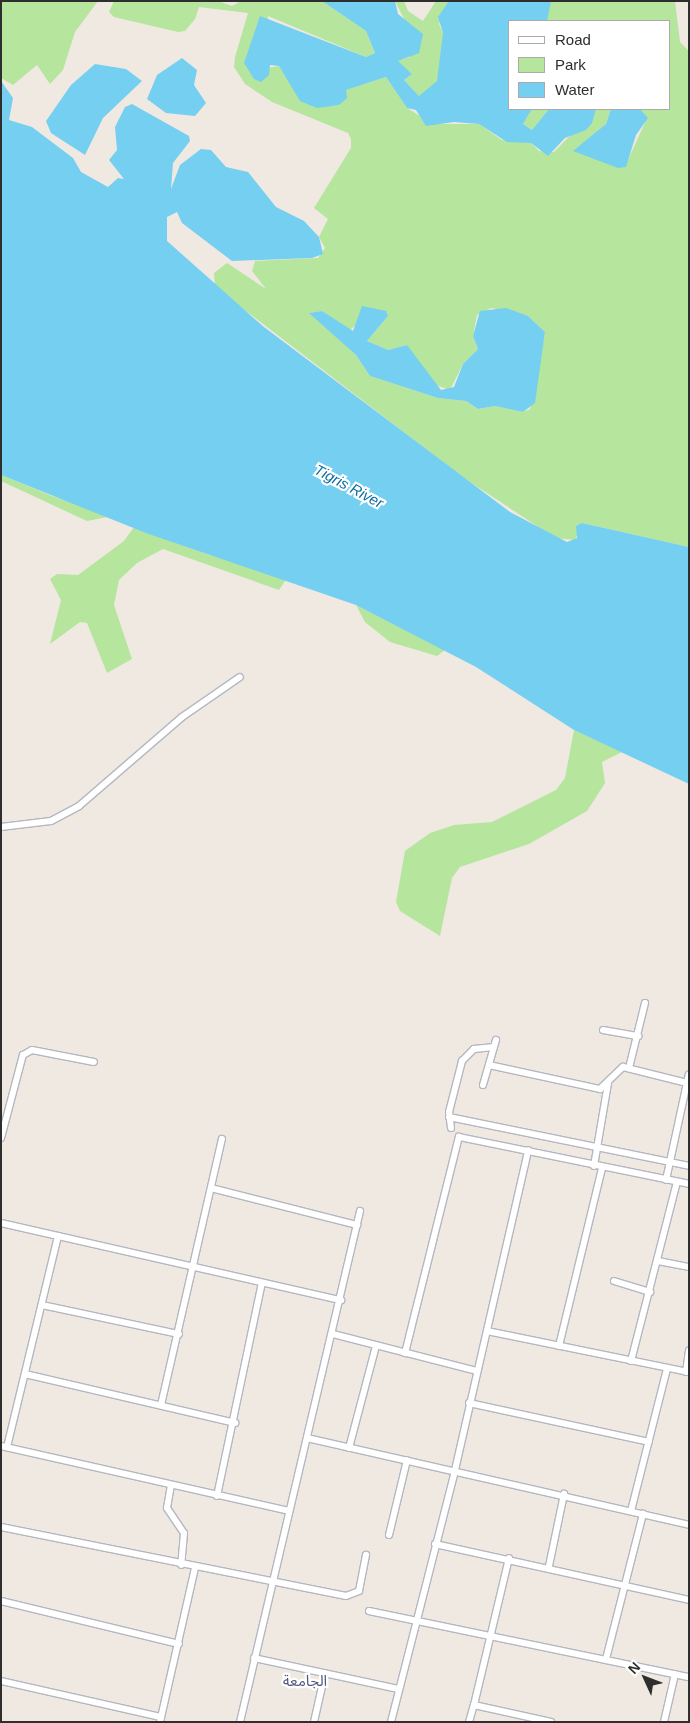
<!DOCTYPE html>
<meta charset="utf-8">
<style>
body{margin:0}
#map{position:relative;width:690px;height:1723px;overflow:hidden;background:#efe9e1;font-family:Helvetica,"Noto Sans Arabic",sans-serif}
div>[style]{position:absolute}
.green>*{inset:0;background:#b6e59e}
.water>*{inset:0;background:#75cff0}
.roads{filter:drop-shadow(1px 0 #b4b7c1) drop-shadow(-1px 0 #b4b7c1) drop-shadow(0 1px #b4b7c1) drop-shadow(0 -1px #b4b7c1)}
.street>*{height:6px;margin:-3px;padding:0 3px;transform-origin:3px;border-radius:3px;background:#fff}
span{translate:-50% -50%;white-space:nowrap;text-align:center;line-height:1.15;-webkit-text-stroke:4.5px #fff;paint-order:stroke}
.water-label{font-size:15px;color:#0d6fa3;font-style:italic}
.neighbourhood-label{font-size:15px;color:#4d5680}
.frame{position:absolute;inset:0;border:2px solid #2e2e2e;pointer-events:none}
.legend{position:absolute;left:508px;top:20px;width:162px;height:90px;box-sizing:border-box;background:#fff;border:1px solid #ababab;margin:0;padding:6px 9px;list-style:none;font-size:15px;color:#2e2e2e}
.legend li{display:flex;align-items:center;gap:10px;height:25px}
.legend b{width:25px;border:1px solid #ababab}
.north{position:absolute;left:620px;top:1653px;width:50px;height:50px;-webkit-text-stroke:4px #fff;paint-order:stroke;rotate:313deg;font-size:14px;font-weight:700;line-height:20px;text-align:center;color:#2e2e2e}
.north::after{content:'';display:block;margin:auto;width:18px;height:22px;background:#2e2e2e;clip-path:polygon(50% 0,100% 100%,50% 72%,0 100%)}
</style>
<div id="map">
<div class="green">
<div style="clip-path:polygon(1px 1px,98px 1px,75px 32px,63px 70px,50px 84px,37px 65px,13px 85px,1px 78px)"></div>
<div style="clip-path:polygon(evenodd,114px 1px,218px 1px,232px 6px,241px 1px,322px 1px,366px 31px,375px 53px,366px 57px,268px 16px,267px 68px,279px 66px,295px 91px,328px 106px,339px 105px,345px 90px,386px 77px,407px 108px,433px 124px,479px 124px,502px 140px,531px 143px,539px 151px,554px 152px,596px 109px,611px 109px,606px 124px,598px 131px,628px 160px,647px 118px,640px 109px,669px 109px,669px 21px,547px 21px,545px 17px,551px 1px,675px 1px,680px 42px,689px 51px,689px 547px,582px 523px,575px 540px,555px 538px,461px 476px,215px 287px,214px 273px,227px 263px,266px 289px,252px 271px,255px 261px,318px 258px,325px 248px,319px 237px,328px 219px,314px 208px,351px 148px,351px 139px,348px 133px,272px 102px,245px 84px,234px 67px,235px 57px,248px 13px,199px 7px,195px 19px,185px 31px,178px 32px,114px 17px,109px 12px,114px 1px,491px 308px,528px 316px,545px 332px,534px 396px,530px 409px,523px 412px,495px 406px,478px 409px,466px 401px,438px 398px,370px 376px,356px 355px,310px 313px,322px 311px,349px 331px,358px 323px,388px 316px,367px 341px,388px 350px,407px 345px,433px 384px,450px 390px,463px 364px,478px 349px,473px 336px,477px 315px,491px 308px)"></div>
<div style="clip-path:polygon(395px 1px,404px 1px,408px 11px,423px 21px,436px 1px,449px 1px,439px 24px,443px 33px,442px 62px,437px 81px,426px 94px,419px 96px,404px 80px,412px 74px,397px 61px,410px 57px,404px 19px)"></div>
<div style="clip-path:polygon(532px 109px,549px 109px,532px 130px,523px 124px)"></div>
<div style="clip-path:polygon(1px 475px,52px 496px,112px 516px,87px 521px,1px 481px)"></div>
<div style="clip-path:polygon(134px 527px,207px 554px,287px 578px,279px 590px,163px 549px,137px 563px,119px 580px,114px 605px,132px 659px,107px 673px,87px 623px,80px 622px,50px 644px,61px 600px,50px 579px,57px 574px,78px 575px,124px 541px)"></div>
<div style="clip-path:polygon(356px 605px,388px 621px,445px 650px,437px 656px,390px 642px,365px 622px)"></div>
<div style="clip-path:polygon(574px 730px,622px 752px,602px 762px,605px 783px,587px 811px,529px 844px,460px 867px,452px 878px,440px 936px,400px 911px,396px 902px,405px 851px,430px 833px,454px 825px,492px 822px,556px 790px,565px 778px)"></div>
</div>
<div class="water">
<div style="clip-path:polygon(322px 1px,395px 1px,398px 14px,423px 34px,419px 53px,398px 61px,412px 74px,404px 80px,419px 96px,437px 81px,443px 33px,438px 17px,449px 1px,551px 1px,547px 21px,509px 21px,509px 109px,532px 109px,523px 124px,532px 130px,549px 109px,596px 109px,592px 123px,586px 130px,565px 138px,548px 156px,531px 143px,507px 142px,479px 124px,454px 122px,426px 126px,416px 110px,407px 108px,386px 77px,346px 90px,347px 98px,339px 105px,317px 108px,300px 101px,279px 66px,270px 65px,269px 75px,261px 82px,254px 79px,244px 63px,260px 16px,366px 57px,375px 53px,366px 31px)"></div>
<div style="clip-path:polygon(182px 58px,197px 70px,194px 85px,206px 103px,195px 116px,166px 113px,147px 99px,157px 75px)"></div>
<div style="clip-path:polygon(95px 64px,126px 69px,142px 81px,103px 118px,85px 155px,51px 133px,46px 121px,71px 85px)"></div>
<div style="clip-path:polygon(1px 81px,13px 98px,9px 120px,32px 127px,73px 158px,81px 172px,108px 187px,118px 178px,124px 179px,109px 160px,117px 150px,115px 127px,125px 107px,132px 104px,189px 136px,190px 141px,173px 163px,171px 189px,180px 165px,201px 149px,211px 150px,226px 167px,248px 172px,276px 207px,304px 221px,319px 237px,323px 254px,312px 258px,232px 261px,182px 223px,177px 212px,167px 217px,167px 241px,264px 327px,510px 512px,567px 542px,577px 538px,576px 526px,582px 523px,689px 547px,689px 784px,574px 730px,476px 667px,356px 605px,146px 533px,1px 475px)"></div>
<div style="clip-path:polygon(611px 109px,640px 109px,648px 118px,636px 135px,626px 167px,618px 168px,573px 151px,606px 124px)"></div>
<div style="clip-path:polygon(362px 306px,386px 311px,388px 316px,367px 341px,388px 350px,407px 345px,441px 390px,454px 387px,463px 364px,478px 349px,473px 336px,480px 311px,506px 308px,528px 316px,545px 332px,535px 403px,523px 412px,495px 406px,478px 409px,466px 401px,438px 398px,370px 376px,356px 355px,309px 313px,322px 311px,353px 331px)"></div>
</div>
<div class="roads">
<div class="street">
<div style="left:1px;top:827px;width:50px;rotate:-6.8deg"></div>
<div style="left:51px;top:821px;width:32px;rotate:-28deg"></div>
<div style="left:79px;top:806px;width:136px;rotate:-40.8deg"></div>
<div style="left:182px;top:717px;width:70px;rotate:-34.6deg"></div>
<div style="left:603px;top:1030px;width:36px;rotate:10deg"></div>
<div style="left:489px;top:1065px;width:114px;rotate:12.2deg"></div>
<div style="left:600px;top:1089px;width:32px;rotate:-44deg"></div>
<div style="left:623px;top:1067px;width:66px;rotate:14deg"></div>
<div style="left:629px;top:1068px;width:67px;rotate:-76.2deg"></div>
<div style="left:483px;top:1085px;width:47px;rotate:-73.9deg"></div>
<div style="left:449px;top:1117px;width:245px;rotate:11.5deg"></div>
<div style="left:451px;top:1128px;width:16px;rotate:-97deg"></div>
<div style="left:449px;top:1112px;width:53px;rotate:-75.7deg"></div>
<div style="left:462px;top:1061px;width:17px;rotate:-45deg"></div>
<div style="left:474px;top:1049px;width:20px;rotate:-6deg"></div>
<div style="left:1px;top:1138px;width:86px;rotate:-75.2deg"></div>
<div style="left:23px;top:1055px;width:10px;rotate:-29deg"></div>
<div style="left:32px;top:1050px;width:63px;rotate:11deg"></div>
<div style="left:594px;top:1166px;width:84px;rotate:-80.4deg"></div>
<div style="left:666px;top:1180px;width:108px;rotate:-77.8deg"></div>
<div style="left:211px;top:1188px;width:151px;rotate:14.2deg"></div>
<div style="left:1px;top:1223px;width:349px;rotate:12.8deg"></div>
<div style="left:658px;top:1261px;width:32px;rotate:11deg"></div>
<div style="left:614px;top:1281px;width:38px;rotate:17deg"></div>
<div style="left:42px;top:1305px;width:140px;rotate:12deg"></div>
<div style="left:487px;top:1331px;width:206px;rotate:11.5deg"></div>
<div style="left:333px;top:1334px;width:149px;rotate:14.4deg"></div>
<div style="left:559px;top:1346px;width:183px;rotate:-76.4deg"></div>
<div style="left:405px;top:1353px;width:223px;rotate:-76deg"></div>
<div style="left:459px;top:1137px;width:235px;rotate:11.5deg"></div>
<div style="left:631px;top:1361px;width:185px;rotate:-75.6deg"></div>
<div style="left:686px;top:1372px;width:22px;rotate:-82deg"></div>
<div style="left:25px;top:1374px;width:216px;rotate:13.1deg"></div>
<div style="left:469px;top:1403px;width:184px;rotate:12.2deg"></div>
<div style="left:161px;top:1405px;width:273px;rotate:-77.1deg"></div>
<div style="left:307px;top:1438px;width:392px;rotate:12.8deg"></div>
<div style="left:1px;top:1446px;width:295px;rotate:12.7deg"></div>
<div style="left:7px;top:1447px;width:217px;rotate:-76.4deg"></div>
<div style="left:349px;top:1448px;width:106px;rotate:-75.2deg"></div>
<div style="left:171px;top:1485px;width:23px;rotate:100deg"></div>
<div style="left:167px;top:1508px;width:30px;rotate:56deg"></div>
<div style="left:184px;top:1533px;width:32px;rotate:95deg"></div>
<div style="left:217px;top:1496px;width:218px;rotate:-78.1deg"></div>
<div style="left:631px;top:1511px;width:146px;rotate:-75.8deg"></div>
<div style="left:1px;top:1527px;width:352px;rotate:11.3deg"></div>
<div style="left:346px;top:1596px;width:14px;rotate:-21deg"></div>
<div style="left:359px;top:1591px;width:37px;rotate:-79deg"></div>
<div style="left:389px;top:1535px;width:77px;rotate:-76.5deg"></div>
<div style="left:435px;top:1544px;width:260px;rotate:12.4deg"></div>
<div style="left:549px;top:1566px;width:74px;rotate:-78.2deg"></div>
<div style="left:1px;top:1601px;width:183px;rotate:13.6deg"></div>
<div style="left:369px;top:1611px;width:327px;rotate:11.7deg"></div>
<div style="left:254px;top:1658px;width:147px;rotate:12.1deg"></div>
<div style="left:606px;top:1659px;width:150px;rotate:-75.7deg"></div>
<div style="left:1px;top:1681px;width:164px;rotate:12.7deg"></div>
<div style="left:474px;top:1705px;width:151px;rotate:-76.6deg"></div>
<div style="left:160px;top:1722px;width:158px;rotate:-77.2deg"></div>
<div style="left:240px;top:1722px;width:525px;rotate:-76.78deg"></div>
<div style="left:314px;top:1722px;width:50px;rotate:-77.3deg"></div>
<div style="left:391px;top:1722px;width:260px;rotate:-75.7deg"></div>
<div style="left:455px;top:1470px;width:328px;rotate:-77.1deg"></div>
<div style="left:469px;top:1722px;width:18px;rotate:-74deg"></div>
<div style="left:474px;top:1705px;width:79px;rotate:12.4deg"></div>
<div style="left:664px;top:1722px;width:49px;rotate:-77.1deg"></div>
</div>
</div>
<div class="water-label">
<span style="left:349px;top:486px;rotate:28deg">Tigris River</span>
</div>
<div class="neighbourhood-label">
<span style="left:305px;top:1681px">الجامعة</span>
</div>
<div class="frame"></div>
<ul class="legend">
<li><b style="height:6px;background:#fff"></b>Road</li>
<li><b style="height:14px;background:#b6e59e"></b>Park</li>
<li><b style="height:14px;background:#75cff0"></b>Water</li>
</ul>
<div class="north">N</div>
</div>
